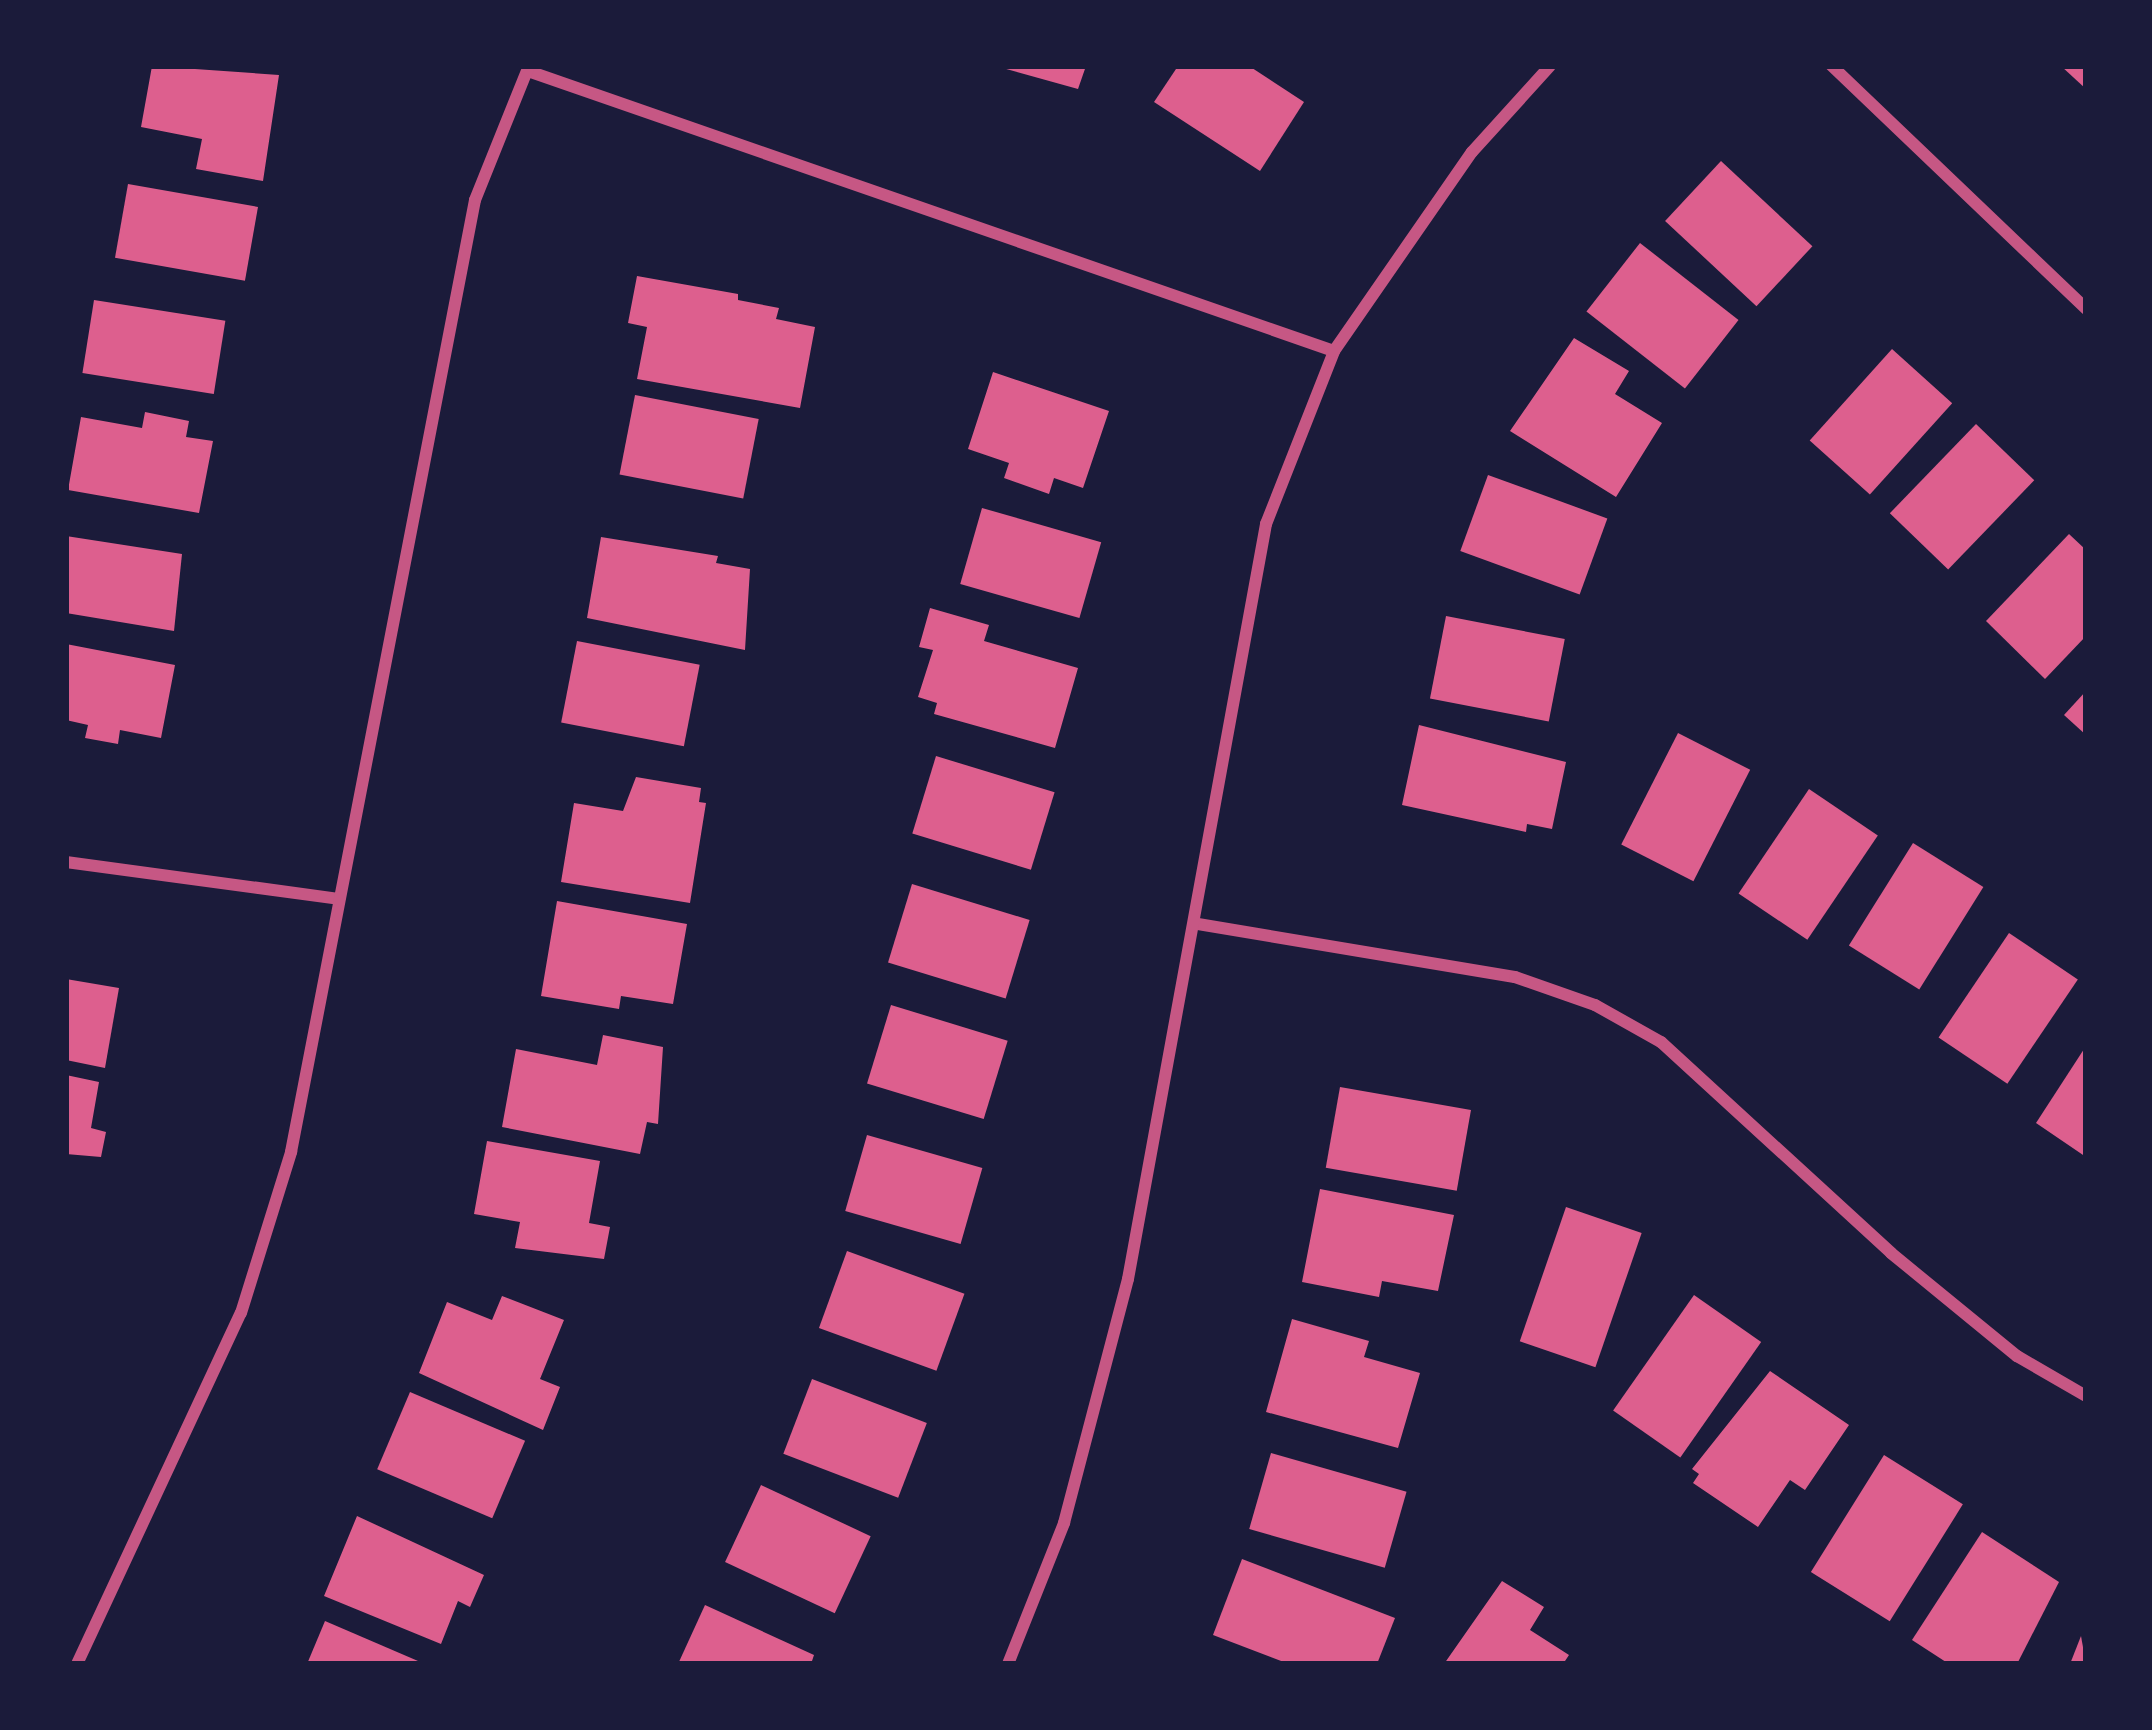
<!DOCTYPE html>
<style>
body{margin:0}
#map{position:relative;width:2152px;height:1730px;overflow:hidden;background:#1b1b3a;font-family:"Noto Serif",serif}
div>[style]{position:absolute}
.building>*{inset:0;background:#dd5f8e;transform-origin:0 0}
.minor>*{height:12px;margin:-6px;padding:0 6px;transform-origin:6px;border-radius:6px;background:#c65784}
span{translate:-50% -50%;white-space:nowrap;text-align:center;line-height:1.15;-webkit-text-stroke:12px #1b1b3a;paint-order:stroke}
.frame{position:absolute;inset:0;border:69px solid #1b1b3a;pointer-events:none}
</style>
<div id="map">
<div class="building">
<div style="clip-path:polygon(152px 66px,279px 75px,263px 181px,196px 169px,202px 139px,141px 127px)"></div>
<div style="clip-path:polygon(1086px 66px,1078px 89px,999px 67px,1000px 66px)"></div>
<div style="clip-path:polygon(1178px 66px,1249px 66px,1304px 102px,1260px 171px,1154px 102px)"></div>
<div style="clip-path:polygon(2061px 66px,2086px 66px,2086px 89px)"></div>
<div style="left:1721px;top:161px;width:125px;height:82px;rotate:43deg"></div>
<div style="left:128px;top:184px;width:132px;height:75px;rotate:10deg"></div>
<div style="left:1640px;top:243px;width:125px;height:87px;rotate:38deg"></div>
<div style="clip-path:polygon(637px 276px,738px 294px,738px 300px,779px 308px,776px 319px,815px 327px,800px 408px,637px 379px,647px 327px,628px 323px)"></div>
<div style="left:94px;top:300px;width:133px;height:74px;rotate:9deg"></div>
<div style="clip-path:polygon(1574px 338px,1629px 371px,1615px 394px,1662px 423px,1616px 497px,1510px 431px)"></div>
<div style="left:1892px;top:349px;width:81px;height:123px;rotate:42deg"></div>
<div style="clip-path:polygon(993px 372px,1109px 411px,1083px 488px,1054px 478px,1049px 494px,1004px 478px,1009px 463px,968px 449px)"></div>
<div style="left:635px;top:395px;width:126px;height:81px;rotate:11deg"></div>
<div style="clip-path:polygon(145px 412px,189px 421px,186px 437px,213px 441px,199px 513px,68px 490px,81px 417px,142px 428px)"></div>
<div style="left:1976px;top:424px;width:81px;height:124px;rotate:44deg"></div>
<div style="left:1488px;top:475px;width:127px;height:81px;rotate:20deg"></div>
<div style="left:982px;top:508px;width:124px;height:79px;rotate:16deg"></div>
<div style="clip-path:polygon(2069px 534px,2086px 550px,2086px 636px,2045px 679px,1986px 621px)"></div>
<div style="clip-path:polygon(66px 536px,182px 554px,174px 631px,66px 613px)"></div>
<div style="clip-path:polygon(601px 537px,718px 556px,716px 563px,750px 569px,745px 650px,587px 618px)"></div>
<div style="clip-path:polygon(930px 608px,989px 625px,984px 641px,1078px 668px,1055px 748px,934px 714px,937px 703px,918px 697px,933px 650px,919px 647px)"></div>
<div style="left:1446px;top:616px;width:121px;height:84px;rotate:11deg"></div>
<div style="left:577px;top:641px;width:125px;height:83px;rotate:11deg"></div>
<div style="clip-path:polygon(66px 644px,175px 665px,161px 738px,120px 730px,118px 744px,85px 738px,88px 725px,66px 720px)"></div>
<div style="clip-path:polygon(2086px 691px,2086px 735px,2064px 715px)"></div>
<div style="clip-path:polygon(1419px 725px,1566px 762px,1552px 829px,1527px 824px,1526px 832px,1402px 805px)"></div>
<div style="left:1678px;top:733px;width:81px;height:125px;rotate:27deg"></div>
<div style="left:936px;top:756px;width:124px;height:81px;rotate:17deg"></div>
<div style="clip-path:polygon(636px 777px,701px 788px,699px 802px,706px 803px,690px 903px,561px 882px,574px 803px,623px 811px)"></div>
<div style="left:1809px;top:789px;width:83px;height:126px;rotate:34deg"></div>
<div style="left:1913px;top:843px;width:83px;height:121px;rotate:32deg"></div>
<div style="left:912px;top:884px;width:123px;height:82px;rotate:17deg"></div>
<div style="clip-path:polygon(557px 901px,687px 924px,673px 1004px,621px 996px,619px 1009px,541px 996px)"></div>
<div style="left:2009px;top:933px;width:83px;height:126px;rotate:34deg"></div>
<div style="clip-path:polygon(66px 979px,119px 988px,105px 1068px,66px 1060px)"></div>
<div style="left:891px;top:1005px;width:122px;height:82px;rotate:17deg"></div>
<div style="clip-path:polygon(603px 1035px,663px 1047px,658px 1124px,647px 1122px,640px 1154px,502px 1127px,516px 1049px,597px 1065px)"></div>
<div style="clip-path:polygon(2086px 1046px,2086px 1157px,2036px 1123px)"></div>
<div style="clip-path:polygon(66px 1075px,99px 1082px,91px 1128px,106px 1132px,101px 1157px,66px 1154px)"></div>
<div style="left:1340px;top:1087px;width:133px;height:82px;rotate:10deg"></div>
<div style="left:867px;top:1135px;width:120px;height:79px;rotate:16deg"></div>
<div style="clip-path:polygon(487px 1141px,600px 1161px,589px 1223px,610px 1227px,604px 1259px,515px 1248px,520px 1222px,474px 1214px)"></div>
<div style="clip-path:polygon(1320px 1189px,1454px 1215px,1438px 1291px,1382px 1281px,1379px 1297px,1302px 1282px)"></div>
<div style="left:1566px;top:1207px;width:80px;height:142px;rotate:19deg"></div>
<div style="left:847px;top:1251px;width:125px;height:82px;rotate:20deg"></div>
<div style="left:1694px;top:1295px;width:82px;height:141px;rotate:35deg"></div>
<div style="clip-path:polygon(502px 1296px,564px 1320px,540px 1379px,560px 1387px,543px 1430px,419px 1373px,447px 1302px,492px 1320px)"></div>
<div style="clip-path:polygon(1292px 1319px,1369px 1341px,1364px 1357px,1420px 1373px,1398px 1448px,1266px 1412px)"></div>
<div style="clip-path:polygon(1770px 1371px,1849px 1425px,1805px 1490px,1790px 1480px,1758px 1527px,1693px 1483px,1699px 1474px,1692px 1469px)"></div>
<div style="left:812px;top:1379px;width:123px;height:80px;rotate:21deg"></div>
<div style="left:410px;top:1392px;width:125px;height:84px;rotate:23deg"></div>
<div style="left:1271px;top:1453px;width:141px;height:79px;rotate:16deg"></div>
<div style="left:1884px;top:1455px;width:93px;height:138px;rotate:32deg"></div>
<div style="left:761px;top:1485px;width:121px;height:85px;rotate:25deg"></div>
<div style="clip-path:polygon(357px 1516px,484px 1575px,470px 1607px,458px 1601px,441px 1644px,324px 1596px)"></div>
<div style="clip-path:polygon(1982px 1532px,2059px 1582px,2017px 1664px,1949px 1664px,1912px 1640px)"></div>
<div style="clip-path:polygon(1242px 1559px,1395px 1618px,1377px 1664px,1289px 1664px,1213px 1635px)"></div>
<div style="clip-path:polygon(1502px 1581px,1544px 1607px,1530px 1630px,1569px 1655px,1563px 1664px,1444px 1664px)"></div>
<div style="clip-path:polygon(705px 1605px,814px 1655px,811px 1664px,678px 1664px)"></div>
<div style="clip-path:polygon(325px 1621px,425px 1664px,307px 1664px)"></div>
<div style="clip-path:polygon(2081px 1636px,2086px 1664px,2070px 1664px)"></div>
</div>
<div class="minor">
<div style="left:1832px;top:66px;width:352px;rotate:43.7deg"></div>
<div style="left:528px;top:71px;width:853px;rotate:19.16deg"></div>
<div style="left:66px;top:862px;width:275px;rotate:7.7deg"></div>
<div style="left:1198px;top:924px;width:321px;rotate:9.5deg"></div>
<div style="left:1515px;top:977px;width:85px;rotate:19.3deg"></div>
<div style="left:1595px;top:1005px;width:76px;rotate:29.3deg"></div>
<div style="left:1661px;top:1042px;width:312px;rotate:42.5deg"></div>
<div style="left:1891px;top:1253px;width:163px;rotate:39.3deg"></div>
<div style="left:2017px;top:1356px;width:80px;rotate:30.1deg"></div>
<div style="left:77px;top:1664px;width:387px;rotate:-65deg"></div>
<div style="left:241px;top:1313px;width:169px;rotate:-72.7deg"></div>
<div style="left:291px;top:1152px;width:970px;rotate:-79.06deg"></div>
<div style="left:475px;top:200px;width:144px;rotate:-68.1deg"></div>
<div style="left:1008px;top:1664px;width:152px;rotate:-68.3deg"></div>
<div style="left:1064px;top:1523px;width:252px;rotate:-75.3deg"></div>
<div style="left:1128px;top:1279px;width:768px;rotate:-79.64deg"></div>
<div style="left:1266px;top:524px;width:186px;rotate:-68.5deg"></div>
<div style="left:1334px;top:351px;width:242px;rotate:-55.3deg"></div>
<div style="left:1472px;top:152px;width:116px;rotate:-47.8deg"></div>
</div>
<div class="frame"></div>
</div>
